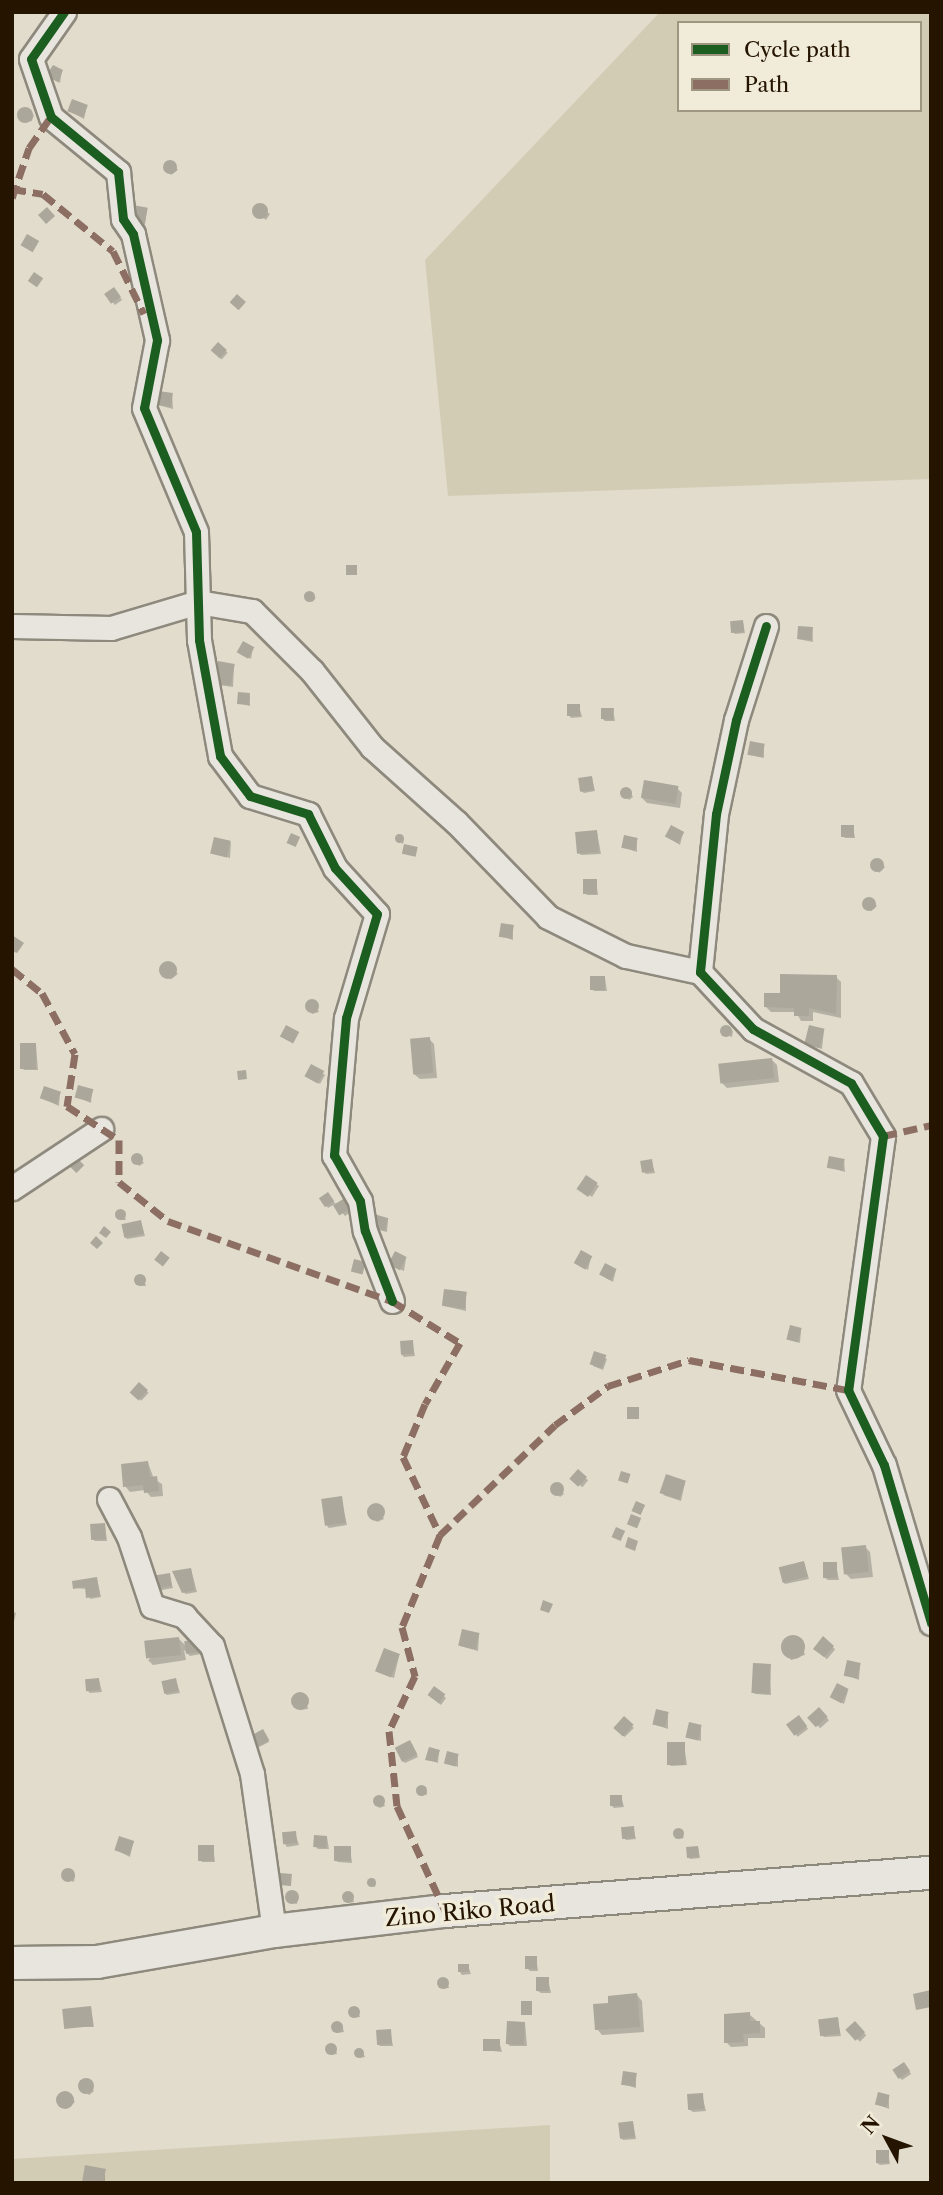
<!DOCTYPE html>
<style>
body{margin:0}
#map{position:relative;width:943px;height:2195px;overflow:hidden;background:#e1dccc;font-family:"Libre Caslon Text",serif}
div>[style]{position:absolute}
.green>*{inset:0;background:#d3ccb5}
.shadow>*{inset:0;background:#0003;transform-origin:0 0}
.building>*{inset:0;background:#aba79a;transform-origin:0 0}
.round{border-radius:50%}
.roads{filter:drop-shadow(2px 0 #8e897d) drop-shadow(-2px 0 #8e897d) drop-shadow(0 2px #8e897d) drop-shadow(0 -2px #8e897d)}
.street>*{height:23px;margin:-11.5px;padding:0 11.5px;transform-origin:11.5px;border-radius:11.5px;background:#e8e5de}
.secondary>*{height:32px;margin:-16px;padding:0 16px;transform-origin:16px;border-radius:16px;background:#e8e5de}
.quiet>*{height:7px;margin-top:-3.5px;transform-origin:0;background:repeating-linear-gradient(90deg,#8d6e63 0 14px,transparent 0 21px)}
.cycleway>*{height:9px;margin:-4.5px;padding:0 4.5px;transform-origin:4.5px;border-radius:4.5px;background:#1b5e20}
span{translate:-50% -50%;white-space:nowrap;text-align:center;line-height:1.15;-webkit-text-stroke:7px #f1ecd9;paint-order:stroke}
.street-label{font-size:23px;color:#251400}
.frame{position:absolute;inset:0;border:14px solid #251400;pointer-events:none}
.legend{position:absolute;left:677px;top:21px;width:245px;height:91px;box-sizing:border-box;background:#f1ecd9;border:2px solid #9f9682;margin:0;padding:9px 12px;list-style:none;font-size:21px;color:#251400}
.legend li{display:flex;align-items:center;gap:14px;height:35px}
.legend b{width:35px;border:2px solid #9f9682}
.north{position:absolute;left:852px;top:2104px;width:70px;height:70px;-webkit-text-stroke:5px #f1ecd9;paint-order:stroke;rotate:311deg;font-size:19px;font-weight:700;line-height:28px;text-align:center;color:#251400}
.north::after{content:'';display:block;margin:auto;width:24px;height:32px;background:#251400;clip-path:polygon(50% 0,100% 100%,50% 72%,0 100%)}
</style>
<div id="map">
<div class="green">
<div style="clip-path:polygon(evenodd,660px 12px,931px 12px,931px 479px,448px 496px,425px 260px,660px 12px,679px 23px,920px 23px,920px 110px,679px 110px,679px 23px)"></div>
<div style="clip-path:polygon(550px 2125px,550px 2183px,12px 2183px,12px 2159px)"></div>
</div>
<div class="shadow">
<div style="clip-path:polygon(62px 71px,60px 83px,51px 78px)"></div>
<div style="clip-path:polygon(87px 106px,84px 119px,69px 111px)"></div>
<div style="left:21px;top:110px;width:14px;height:7px;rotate:21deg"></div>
<div style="clip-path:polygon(172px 163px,178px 170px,171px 175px,165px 167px)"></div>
<div style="clip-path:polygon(258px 206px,270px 214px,266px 220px,254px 211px)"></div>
<div style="clip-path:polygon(147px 210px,145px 225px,133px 221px)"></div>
<div style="clip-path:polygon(116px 291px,122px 300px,115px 305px,106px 294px)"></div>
<div style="left:218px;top:344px;width:13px;height:9px;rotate:42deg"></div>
<div style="clip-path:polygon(172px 394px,173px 409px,158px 405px)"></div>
<div style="left:309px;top:592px;width:9px;height:5px;rotate:41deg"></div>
<div style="clip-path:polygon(743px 622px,745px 633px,735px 634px,733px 632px)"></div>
<div style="clip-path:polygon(812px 629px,813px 642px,798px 639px)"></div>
<div style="clip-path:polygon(253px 648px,251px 659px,242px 655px)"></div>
<div style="clip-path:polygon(234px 666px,233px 687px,218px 685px,216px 683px)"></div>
<div style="clip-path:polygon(250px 695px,250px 706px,238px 703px)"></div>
<div style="clip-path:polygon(579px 706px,582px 717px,571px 718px,569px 715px)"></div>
<div style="clip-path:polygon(613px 710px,615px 721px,605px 721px,603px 719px)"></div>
<div style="clip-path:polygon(764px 745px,764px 758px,750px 754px)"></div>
<div style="clip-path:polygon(592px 778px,595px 791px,584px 793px,581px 791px)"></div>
<div style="clip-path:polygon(677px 788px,682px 793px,680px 808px,647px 803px,642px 798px)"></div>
<div style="clip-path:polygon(629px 790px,633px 797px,629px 800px,623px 792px)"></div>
<div style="clip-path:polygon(853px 827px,855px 838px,845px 838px,843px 836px)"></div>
<div style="clip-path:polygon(597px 832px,601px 854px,581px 855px,579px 853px)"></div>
<div style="clip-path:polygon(683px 833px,680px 845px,669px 838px)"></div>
<div style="clip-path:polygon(397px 836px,404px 839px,403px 844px,397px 840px)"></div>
<div style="clip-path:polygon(637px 840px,637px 852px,623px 847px)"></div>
<div style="clip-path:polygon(231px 842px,230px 858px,213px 853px)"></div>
<div style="left:878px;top:860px;width:10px;height:8px;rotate:45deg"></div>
<div style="clip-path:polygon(596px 881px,598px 895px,587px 895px,585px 893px)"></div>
<div style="clip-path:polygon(871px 900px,877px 906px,871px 911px,865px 905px)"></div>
<div style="clip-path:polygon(513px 926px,513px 940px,500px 936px)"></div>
<div style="left:169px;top:963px;width:14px;height:9px;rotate:51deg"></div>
<div style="clip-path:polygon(836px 977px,841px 982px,841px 1018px,813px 1012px,813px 1021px,801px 1021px,796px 1012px,771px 1012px,766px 1007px,782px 995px)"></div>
<div style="clip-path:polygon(605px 978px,607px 991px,594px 991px,592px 989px)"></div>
<div style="clip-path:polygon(314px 1002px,319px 1012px,312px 1014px,307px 1005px)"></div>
<div style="clip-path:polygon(724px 1028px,733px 1031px,732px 1037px,724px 1034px)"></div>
<div style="clip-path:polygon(824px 1030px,822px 1049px,807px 1044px)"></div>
<div style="clip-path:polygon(429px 1039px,434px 1044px,437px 1078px,420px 1079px,414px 1074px)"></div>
<div style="clip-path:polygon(36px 1045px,38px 1070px,24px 1070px,22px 1068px)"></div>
<div style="clip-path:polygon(772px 1060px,777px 1065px,779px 1082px,727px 1088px,721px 1082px)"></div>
<div style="clip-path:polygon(312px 1066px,325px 1075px,320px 1084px,309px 1078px)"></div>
<div style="clip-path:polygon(92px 1091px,91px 1103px,77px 1097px)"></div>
<div style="clip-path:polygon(60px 1093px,59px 1106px,42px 1098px)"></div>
<div style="clip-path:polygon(137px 1155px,144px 1163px,139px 1166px,133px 1158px)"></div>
<div style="clip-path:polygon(651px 1160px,655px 1173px,646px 1174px,644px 1172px)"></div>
<div style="clip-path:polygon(844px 1160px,845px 1172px,829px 1167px)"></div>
<div style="clip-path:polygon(587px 1178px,599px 1186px,592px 1197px,582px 1190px)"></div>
<div style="clip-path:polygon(330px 1196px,337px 1206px,345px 1201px,352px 1211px,345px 1216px,335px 1204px,328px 1208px,321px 1199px)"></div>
<div style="clip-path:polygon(123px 1212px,126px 1220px,121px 1220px,118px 1213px)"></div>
<div style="clip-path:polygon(388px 1220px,387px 1232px,375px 1229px)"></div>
<div style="clip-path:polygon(141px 1222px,145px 1236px,127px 1239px,125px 1237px)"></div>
<div style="clip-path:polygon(591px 1257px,588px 1270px,578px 1265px)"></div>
<div style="clip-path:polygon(406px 1258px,404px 1271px,394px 1267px)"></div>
<div style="clip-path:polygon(616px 1270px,613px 1282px,601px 1275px)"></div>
<div style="clip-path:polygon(143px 1276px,146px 1286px,140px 1286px,137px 1278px)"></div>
<div style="clip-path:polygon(466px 1294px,466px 1311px,444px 1306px)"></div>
<div style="clip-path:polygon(801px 1330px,800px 1343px,788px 1338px)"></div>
<div style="clip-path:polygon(412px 1342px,415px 1356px,404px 1357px,402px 1355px)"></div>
<div style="clip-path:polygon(595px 1353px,607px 1359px,603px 1370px,593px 1366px)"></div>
<div style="left:139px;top:1384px;width:13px;height:11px;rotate:42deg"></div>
<div style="clip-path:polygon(148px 1463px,154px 1479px,162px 1484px,163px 1496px,151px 1497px,145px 1490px,130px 1492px,125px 1486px)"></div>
<div style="left:578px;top:1472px;width:13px;height:9px;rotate:39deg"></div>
<div style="clip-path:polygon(685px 1483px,681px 1501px,663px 1495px)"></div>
<div style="clip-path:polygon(557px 1485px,564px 1494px,560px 1497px,552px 1489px)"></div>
<div style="clip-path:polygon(341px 1498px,347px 1525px,329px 1528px,327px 1526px)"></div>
<div style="clip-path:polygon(378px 1506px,384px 1519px,377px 1522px,370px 1510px)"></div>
<div style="clip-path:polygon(105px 1525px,107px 1541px,95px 1541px,93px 1539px)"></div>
<div style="clip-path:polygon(865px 1547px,870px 1552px,873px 1577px,851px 1579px,846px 1574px)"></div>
<div style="clip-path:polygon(804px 1563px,809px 1579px,785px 1584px,783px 1582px)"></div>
<div style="clip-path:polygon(836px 1564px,839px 1580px,828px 1580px,825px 1578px)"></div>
<div style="clip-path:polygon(191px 1569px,197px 1592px,186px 1594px,183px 1592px)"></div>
<div style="clip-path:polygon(169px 1575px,173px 1588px,157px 1591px,155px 1589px)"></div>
<div style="clip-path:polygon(97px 1579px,101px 1597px,90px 1599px,87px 1589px,75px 1588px)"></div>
<div style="clip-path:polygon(12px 1611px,16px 1613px,13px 1626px,12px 1626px)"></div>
<div style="clip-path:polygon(479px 1634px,478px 1651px,460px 1646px)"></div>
<div style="clip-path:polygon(178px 1638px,187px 1647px,199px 1643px,201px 1654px,190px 1656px,184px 1650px,186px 1660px,153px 1665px,148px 1660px)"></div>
<div style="left:799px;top:1639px;width:17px;height:15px;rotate:69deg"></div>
<div style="left:823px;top:1639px;width:16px;height:13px;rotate:40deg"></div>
<div style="clip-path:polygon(399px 1656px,394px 1678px,379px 1672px)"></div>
<div style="clip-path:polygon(860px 1665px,859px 1680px,846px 1675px)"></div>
<div style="clip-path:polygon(770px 1666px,771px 1695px,755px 1694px,753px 1692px)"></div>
<div style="clip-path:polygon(175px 1679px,180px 1693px,167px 1695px,165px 1693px)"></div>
<div style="clip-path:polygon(99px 1680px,102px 1692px,90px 1693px,88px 1691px)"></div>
<div style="clip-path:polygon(434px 1688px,446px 1698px,441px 1705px,431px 1697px)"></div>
<div style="clip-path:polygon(848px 1691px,844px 1704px,834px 1699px)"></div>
<div style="clip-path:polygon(305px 1696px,308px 1709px,299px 1710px,295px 1698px)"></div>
<div style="left:819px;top:1709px;width:15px;height:12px;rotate:48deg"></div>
<div style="clip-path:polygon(668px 1714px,668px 1729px,654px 1724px)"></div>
<div style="left:799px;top:1717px;width:15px;height:13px;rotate:53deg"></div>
<div style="left:624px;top:1718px;width:14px;height:13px;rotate:45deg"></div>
<div style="clip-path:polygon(701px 1726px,701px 1741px,687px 1737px)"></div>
<div style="clip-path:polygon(265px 1733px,269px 1742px,259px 1747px,257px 1745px)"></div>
<div style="clip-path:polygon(412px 1744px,418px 1757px,405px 1763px,403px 1761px)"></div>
<div style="clip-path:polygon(684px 1744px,687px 1765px,671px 1766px,669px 1764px)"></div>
<div style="clip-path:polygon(439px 1752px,438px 1763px,427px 1759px)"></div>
<div style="clip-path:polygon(458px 1755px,458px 1767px,446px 1763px)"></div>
<div style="clip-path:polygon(419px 1788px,426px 1789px,427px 1795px,420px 1794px)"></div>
<div style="clip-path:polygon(621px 1796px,624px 1807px,614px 1808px,612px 1806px)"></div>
<div style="clip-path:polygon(382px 1798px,385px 1806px,379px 1808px,376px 1799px)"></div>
<div style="clip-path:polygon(633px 1828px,636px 1839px,626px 1840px,624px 1838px)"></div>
<div style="clip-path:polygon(677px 1830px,684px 1837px,682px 1839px,675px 1833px)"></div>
<div style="clip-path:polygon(295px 1833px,299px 1845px,287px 1847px,285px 1844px)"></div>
<div style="clip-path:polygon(327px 1837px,329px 1849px,318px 1849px,316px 1847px)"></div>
<div style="clip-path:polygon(133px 1842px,130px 1857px,116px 1850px)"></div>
<div style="clip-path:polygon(213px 1846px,215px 1862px,202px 1862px,200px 1860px)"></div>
<div style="clip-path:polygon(698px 1847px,700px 1858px,690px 1859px,688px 1857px)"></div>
<div style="clip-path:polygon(350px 1848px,352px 1863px,338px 1862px,335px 1860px)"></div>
<div style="clip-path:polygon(65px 1871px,75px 1874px,74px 1882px,63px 1878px)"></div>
<div style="clip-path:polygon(369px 1881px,376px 1883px,375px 1887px,369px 1885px)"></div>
<div style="clip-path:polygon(289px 1894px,298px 1897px,297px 1904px,289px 1902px)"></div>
<div style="clip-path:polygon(345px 1894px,352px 1894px,354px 1902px,347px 1903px)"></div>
<div style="clip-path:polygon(536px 1958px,538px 1971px,530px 1971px,527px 1968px)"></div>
<div style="clip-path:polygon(468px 1966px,471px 1974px,462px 1975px,460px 1972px)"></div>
<div style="clip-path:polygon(548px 1979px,551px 1993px,541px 1993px,538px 1991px)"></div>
<div style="clip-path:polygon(440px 1980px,447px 1981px,449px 1988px,442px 1989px)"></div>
<div style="clip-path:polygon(637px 1995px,642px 2001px,644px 2032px,602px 2035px,597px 2029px,610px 2004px)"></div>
<div style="clip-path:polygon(91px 2008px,94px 2027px,65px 2027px)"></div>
<div style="clip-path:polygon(351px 2009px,358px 2010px,360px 2017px,353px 2018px)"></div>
<div style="clip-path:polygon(749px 2014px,765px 2028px,765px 2038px,748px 2038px,748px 2046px,731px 2047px,726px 2042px)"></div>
<div style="clip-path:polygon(837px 2018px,841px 2036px,824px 2037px,822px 2035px)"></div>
<div style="clip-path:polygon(525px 2023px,527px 2046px,510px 2046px,508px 2044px)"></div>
<div style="clip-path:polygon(335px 2024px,342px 2025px,344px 2032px,337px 2033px)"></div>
<div style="left:855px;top:2024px;width:16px;height:9px;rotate:45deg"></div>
<div style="clip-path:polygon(390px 2031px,393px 2046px,380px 2046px,378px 2044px)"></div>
<div style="clip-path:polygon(499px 2041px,502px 2052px,485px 2050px)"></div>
<div style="clip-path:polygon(328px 2046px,335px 2047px,337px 2054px,330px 2055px)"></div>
<div style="clip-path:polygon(362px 2050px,365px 2057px,360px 2058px,357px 2051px)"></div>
<div style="clip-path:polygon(906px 2066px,911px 2074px,902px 2080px,900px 2078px)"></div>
<div style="clip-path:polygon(636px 2074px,636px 2088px,623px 2084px)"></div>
<div style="clip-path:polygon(86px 2080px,94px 2091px,89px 2095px,81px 2088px)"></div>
<div style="clip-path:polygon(67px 2093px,75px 2102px,66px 2109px,60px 2096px)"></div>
<div style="clip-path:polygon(702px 2095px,706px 2111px,693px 2112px,690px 2110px)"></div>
<div style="clip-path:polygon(889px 2096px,889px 2109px,877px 2104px)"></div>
<div style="clip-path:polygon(633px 2123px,636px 2139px,623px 2140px,621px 2138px)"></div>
<div style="clip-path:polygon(888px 2152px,890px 2164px,880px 2165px,877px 2163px)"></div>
<div style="clip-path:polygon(105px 2171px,105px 2183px,84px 2182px)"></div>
</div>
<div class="building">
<div style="clip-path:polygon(53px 65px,63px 70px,58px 82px,46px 76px)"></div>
<div style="left:72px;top:99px;width:17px;height:13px;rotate:21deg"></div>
<div class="round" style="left:17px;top:107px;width:16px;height:16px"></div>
<div class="round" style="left:163px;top:160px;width:14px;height:14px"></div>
<div class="round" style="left:252px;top:203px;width:16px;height:16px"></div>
<div style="left:133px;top:205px;width:15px;height:16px;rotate:11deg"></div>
<div style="left:47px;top:207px;width:12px;height:12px;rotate:48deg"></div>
<div style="left:27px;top:234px;width:14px;height:13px;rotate:30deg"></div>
<div style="left:34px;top:272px;width:11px;height:11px;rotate:34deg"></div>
<div style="left:114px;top:287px;width:12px;height:12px;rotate:55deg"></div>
<div style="left:237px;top:294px;width:12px;height:11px;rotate:42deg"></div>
<div style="left:218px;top:342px;width:12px;height:11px;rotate:42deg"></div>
<div style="left:158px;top:391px;width:15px;height:14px;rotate:8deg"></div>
<div style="left:346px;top:565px;width:11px;height:10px"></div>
<div class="round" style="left:303.5px;top:590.5px;width:11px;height:11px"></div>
<div style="left:743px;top:620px;width:12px;height:13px;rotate:85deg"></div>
<div style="left:798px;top:626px;width:15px;height:13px;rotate:4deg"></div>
<div style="left:243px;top:641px;width:13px;height:13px;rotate:29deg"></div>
<div style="left:218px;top:661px;width:17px;height:22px;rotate:10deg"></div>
<div style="left:238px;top:692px;width:12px;height:12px;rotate:5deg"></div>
<div style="left:567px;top:704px;width:13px;height:12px"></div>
<div style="clip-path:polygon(601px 708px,614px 708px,613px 720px,601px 719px)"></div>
<div style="left:750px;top:741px;width:15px;height:14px;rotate:11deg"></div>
<div style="left:592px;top:776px;width:14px;height:14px;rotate:82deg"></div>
<div style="left:644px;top:780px;width:35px;height:18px;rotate:10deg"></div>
<div class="round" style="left:620px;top:787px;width:12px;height:12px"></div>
<div style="left:671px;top:825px;width:15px;height:13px;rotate:28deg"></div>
<div style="left:841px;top:825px;width:13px;height:12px"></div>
<div style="left:597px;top:830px;width:22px;height:22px;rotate:85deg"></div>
<div style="left:291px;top:833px;width:10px;height:11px;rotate:24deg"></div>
<div class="round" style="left:394.5px;top:833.5px;width:9px;height:9px"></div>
<div style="left:624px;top:835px;width:14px;height:13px;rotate:12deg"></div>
<div style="left:214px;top:837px;width:17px;height:17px;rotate:13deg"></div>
<div style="left:404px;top:844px;width:14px;height:10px;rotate:12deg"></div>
<div class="round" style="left:870px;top:858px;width:14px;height:14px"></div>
<div style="left:583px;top:879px;width:14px;height:15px"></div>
<div class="round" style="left:862px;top:897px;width:14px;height:14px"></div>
<div style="left:501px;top:923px;width:13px;height:14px;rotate:9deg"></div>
<div style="clip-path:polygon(12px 935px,24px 943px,17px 953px,12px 951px)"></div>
<div class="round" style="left:159px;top:961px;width:18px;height:18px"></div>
<div style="clip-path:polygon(780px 974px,837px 975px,836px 1014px,809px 1008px,809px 1016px,794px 1016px,794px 1008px,764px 1007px,764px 993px,780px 993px)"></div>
<div style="left:590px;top:976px;width:15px;height:14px"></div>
<div class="round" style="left:305px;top:999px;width:14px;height:14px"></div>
<div style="left:286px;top:1025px;width:15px;height:13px;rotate:28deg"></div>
<div style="left:809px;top:1025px;width:16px;height:20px;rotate:14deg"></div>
<div class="round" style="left:720px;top:1025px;width:12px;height:12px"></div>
<div style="left:430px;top:1037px;width:36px;height:20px;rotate:85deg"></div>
<div style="left:20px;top:1043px;width:16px;height:26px"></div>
<div style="left:772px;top:1058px;width:20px;height:54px;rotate:84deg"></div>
<div style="left:311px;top:1064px;width:15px;height:14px;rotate:28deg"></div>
<div style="left:246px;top:1070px;width:9px;height:9px;rotate:84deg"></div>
<div style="left:78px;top:1085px;width:16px;height:13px;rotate:15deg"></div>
<div style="left:44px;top:1086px;width:18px;height:13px;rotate:19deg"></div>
<div class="round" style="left:131px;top:1153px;width:12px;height:12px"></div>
<div style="left:75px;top:1156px;width:13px;height:11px;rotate:45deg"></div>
<div style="left:829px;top:1156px;width:16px;height:12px;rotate:11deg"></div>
<div style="left:652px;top:1159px;width:12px;height:12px;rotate:81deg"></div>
<div style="left:586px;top:1175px;width:14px;height:17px;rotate:34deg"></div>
<div style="left:328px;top:1192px;width:11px;height:11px;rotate:56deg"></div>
<div style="left:345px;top:1198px;width:12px;height:14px;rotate:59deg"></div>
<div class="round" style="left:114.5px;top:1208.5px;width:11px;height:11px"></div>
<div style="left:374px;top:1214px;width:15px;height:13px;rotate:16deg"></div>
<div style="left:141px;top:1220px;width:14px;height:20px;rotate:78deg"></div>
<div style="clip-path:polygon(104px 1226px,111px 1232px,106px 1238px,99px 1233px)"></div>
<div style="clip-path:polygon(96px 1236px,103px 1243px,97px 1249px,90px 1243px)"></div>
<div style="left:581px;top:1250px;width:13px;height:15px;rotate:29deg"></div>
<div style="left:161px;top:1251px;width:11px;height:11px;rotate:38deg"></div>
<div style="left:395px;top:1251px;width:13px;height:15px;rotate:27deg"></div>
<div style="left:354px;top:1259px;width:12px;height:13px;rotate:14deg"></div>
<div style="left:605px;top:1263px;width:13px;height:13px;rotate:27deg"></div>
<div class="round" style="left:134px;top:1274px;width:12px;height:12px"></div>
<div style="left:444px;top:1289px;width:23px;height:17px;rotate:7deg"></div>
<div style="left:790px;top:1325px;width:12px;height:15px;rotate:14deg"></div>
<div style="left:413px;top:1340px;width:14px;height:13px;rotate:86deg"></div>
<div style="left:594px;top:1351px;width:13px;height:14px;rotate:18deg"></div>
<div style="left:139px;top:1382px;width:12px;height:14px;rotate:42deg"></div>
<div style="left:627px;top:1407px;width:12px;height:12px"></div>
<div style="clip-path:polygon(148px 1461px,150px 1477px,157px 1476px,159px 1491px,144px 1493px,143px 1485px,123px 1487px,121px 1464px)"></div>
<div style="left:578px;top:1469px;width:12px;height:13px;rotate:42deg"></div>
<div style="left:621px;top:1471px;width:10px;height:10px;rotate:17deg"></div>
<div style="left:666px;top:1474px;width:21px;height:20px;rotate:19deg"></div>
<div class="round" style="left:550px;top:1482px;width:14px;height:14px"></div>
<div style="left:342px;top:1496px;width:27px;height:21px;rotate:82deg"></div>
<div style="left:636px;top:1501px;width:10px;height:11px;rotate:24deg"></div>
<div class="round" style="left:367px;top:1503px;width:18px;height:18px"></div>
<div style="left:631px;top:1514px;width:11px;height:11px;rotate:22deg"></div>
<div style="left:105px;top:1523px;width:16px;height:15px;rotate:86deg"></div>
<div style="left:616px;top:1527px;width:10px;height:11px;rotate:24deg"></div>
<div style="clip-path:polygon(628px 1537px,638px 1541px,635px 1551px,625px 1547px)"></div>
<div style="left:866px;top:1545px;width:27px;height:25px;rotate:84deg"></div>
<div style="left:804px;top:1561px;width:16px;height:26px;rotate:76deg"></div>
<div style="left:837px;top:1562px;width:16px;height:14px;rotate:90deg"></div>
<div style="clip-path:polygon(191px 1568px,195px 1590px,182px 1593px,172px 1571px)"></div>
<div style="left:170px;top:1573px;width:13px;height:19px;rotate:81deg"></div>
<div style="clip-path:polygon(97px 1577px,100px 1596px,86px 1598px,85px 1587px,73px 1589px,72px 1581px)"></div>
<div style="clip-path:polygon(543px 1600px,553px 1604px,549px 1613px,540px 1610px)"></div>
<div style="left:462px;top:1629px;width:18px;height:17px;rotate:13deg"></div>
<div class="round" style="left:781px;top:1635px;width:24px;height:24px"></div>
<div style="clip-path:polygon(823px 1636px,834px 1646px,824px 1657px,813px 1649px)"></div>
<div style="left:179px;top:1637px;width:18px;height:35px;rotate:84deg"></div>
<div style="left:198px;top:1639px;width:13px;height:14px;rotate:81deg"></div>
<div style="left:384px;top:1648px;width:17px;height:25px;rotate:21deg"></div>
<div style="left:847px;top:1660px;width:14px;height:16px;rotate:12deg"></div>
<div style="left:753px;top:1663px;width:18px;height:30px;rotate:3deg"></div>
<div style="left:99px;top:1678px;width:12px;height:14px;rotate:85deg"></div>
<div style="left:176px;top:1678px;width:13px;height:15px;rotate:77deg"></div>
<div style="left:837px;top:1683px;width:13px;height:16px;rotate:27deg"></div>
<div style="left:434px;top:1686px;width:14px;height:11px;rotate:36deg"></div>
<div class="round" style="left:291px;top:1692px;width:18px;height:18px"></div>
<div style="left:819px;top:1707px;width:13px;height:16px;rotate:48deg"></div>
<div style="left:656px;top:1709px;width:13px;height:16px;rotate:13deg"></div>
<div style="left:799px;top:1715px;width:14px;height:16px;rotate:54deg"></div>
<div style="left:624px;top:1716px;width:13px;height:16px;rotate:42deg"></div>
<div style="left:689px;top:1722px;width:13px;height:16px;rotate:13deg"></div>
<div style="left:263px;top:1729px;width:13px;height:14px;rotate:61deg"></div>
<div style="left:410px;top:1740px;width:16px;height:17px;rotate:63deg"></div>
<div style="left:667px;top:1742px;width:18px;height:23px"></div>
<div style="clip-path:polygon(429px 1747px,440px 1750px,436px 1762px,425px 1760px)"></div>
<div style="left:447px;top:1751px;width:12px;height:13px;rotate:14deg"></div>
<div class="round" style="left:415.5px;top:1784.5px;width:11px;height:11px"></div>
<div class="round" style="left:373px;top:1795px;width:12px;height:12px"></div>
<div style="left:610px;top:1795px;width:12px;height:11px"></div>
<div style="left:634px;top:1826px;width:12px;height:13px;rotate:85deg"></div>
<div class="round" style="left:672.5px;top:1827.5px;width:11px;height:11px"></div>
<div style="left:296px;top:1831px;width:12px;height:14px;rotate:85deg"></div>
<div style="left:314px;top:1835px;width:13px;height:12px;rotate:4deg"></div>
<div style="left:119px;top:1836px;width:16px;height:15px;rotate:18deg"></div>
<div style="left:198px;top:1845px;width:16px;height:16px"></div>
<div style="left:334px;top:1846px;width:17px;height:15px"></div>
<div style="left:698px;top:1846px;width:11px;height:12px;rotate:85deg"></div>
<div class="round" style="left:61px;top:1868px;width:14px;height:14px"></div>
<div style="left:280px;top:1873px;width:12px;height:12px;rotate:5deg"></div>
<div class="round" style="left:366.5px;top:1877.5px;width:9px;height:9px"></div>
<div class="round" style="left:285px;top:1890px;width:14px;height:14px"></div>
<div class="round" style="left:342px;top:1891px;width:12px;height:12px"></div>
<div style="left:525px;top:1956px;width:12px;height:13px"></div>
<div style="left:469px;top:1964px;width:8px;height:11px;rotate:90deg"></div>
<div class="round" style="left:437px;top:1977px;width:12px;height:12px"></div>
<div style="left:549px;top:1977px;width:14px;height:13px;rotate:90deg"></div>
<div style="clip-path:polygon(931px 1990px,931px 2007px,916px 2010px,913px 1994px)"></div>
<div style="clip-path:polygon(637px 1993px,640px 2027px,595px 2030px,593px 2004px,608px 2003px,608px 1996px)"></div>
<div style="left:532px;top:2001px;width:14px;height:11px;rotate:90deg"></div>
<div class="round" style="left:348px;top:2006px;width:12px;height:12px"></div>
<div style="left:91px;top:2006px;width:20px;height:29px;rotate:84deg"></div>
<div style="clip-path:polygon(750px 2012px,750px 2021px,760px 2021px,760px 2033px,743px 2034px,744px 2042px,724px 2043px,724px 2014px)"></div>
<div style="left:838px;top:2017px;width:17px;height:20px;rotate:83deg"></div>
<div class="round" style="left:331px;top:2021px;width:12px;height:12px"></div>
<div style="left:507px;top:2021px;width:18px;height:23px;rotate:3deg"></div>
<div style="left:855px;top:2021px;width:15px;height:13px;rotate:48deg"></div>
<div style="left:391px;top:2029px;width:15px;height:15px;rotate:86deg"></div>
<div style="left:483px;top:2039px;width:17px;height:12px"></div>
<div class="round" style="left:325px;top:2043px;width:12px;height:12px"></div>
<div class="round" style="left:354px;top:2048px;width:10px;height:10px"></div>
<div style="left:904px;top:2062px;width:11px;height:14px;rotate:56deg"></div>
<div style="left:623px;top:2071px;width:14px;height:14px;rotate:8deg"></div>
<div class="round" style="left:78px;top:2078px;width:16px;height:16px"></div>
<div class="round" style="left:56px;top:2091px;width:18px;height:18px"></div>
<div style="left:878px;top:2092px;width:12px;height:13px;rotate:14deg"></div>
<div style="left:703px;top:2093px;width:16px;height:16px;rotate:86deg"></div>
<div style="left:633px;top:2121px;width:16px;height:15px;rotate:83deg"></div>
<div style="left:876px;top:2150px;width:13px;height:13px"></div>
<div style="clip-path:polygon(85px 2165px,106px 2169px,103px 2183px,82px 2182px)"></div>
</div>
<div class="roads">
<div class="street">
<div style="left:64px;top:12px;width:57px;rotate:125.1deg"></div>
<div style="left:31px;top:59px;width:61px;rotate:71deg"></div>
<div style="left:51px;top:117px;width:87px;rotate:39.4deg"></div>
<div style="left:118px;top:172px;width:47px;rotate:83.9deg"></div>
<div style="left:123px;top:219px;width:18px;rotate:56deg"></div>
<div style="left:133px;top:234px;width:109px;rotate:77.2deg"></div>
<div style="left:157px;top:340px;width:69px;rotate:100.8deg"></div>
<div style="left:144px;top:408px;width:134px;rotate:67.2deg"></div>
<div style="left:196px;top:532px;width:108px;rotate:88.4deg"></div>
<div style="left:199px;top:640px;width:118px;rotate:79.7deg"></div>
<div style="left:220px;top:756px;width:50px;rotate:53.1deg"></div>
<div style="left:250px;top:796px;width:61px;rotate:17.2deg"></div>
<div style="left:308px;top:814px;width:60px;rotate:63.4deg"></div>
<div style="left:335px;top:868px;width:62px;rotate:47.6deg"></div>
<div style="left:377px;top:914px;width:109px;rotate:106.6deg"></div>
<div style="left:346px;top:1018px;width:138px;rotate:95deg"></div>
<div style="left:334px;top:1155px;width:53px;rotate:60.5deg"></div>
<div style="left:360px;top:1201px;width:30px;rotate:81deg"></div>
<div style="left:365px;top:1231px;width:75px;rotate:68.9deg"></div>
<div style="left:12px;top:626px;width:99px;rotate:1.2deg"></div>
<div style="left:111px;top:628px;width:91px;rotate:-16.6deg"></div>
<div style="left:198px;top:602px;width:55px;rotate:9.5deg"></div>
<div style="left:252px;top:611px;width:85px;rotate:45deg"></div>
<div style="left:312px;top:671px;width:97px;rotate:51.7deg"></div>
<div style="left:372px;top:747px;width:113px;rotate:41.8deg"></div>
<div style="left:456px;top:822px;width:132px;rotate:45.9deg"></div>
<div style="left:548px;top:917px;width:87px;rotate:26.6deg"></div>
<div style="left:626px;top:956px;width:76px;rotate:12.2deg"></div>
<div style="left:766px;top:626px;width:99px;rotate:107.7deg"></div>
<div style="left:736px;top:720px;width:96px;rotate:102deg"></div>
<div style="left:716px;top:814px;width:159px;rotate:95.8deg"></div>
<div style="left:700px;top:972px;width:78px;rotate:47.1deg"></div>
<div style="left:753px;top:1029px;width:112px;rotate:28.9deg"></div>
<div style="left:851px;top:1083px;width:62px;rotate:58.9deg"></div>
<div style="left:883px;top:1136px;width:256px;rotate:97.8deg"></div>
<div style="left:848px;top:1390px;width:83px;rotate:64.4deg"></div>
<div style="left:884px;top:1465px;width:165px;rotate:73.4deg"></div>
<div style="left:12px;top:1188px;width:107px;rotate:-33.5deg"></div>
<div style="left:109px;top:1499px;width:43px;rotate:62.2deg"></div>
<div style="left:129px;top:1537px;width:73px;rotate:71.6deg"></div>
<div style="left:152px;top:1606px;width:34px;rotate:17deg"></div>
<div style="left:184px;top:1616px;width:41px;rotate:47deg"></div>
<div style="left:212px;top:1646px;width:134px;rotate:72.6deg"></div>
<div style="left:252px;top:1774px;width:159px;rotate:82deg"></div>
</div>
<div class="secondary">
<div style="left:12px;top:1963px;width:85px;rotate:-0.7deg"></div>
<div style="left:97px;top:1962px;width:180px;rotate:-9.9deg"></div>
<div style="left:274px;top:1931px;width:172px;rotate:-6.7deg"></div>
<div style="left:445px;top:1911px;width:487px;rotate:-4.5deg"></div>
</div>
</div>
<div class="quiet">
<div style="left:12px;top:189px;width:31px;rotate:9deg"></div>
<div style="left:43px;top:194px;width:90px;rotate:39.2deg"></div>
<div style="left:113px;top:251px;width:70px;rotate:63.8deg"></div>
<div style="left:12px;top:198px;width:53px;rotate:-71.2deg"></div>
<div style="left:29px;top:148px;width:38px;rotate:-55deg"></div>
<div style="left:12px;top:969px;width:38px;rotate:39deg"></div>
<div style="left:42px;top:993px;width:69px;rotate:61.6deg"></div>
<div style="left:75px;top:1054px;width:53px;rotate:98.7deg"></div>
<div style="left:67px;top:1106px;width:62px;rotate:33.2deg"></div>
<div style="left:119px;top:1140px;width:42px;rotate:90deg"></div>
<div style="left:119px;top:1182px;width:63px;rotate:38.5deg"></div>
<div style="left:168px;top:1221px;width:238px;rotate:19.7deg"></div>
<div style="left:392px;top:1301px;width:80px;rotate:31.7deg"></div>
<div style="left:460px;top:1343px;width:70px;rotate:119.8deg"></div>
<div style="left:425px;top:1404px;width:57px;rotate:112.5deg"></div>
<div style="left:403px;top:1457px;width:86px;rotate:64.6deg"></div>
<div style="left:440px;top:1535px;width:100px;rotate:112.4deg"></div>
<div style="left:402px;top:1627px;width:51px;rotate:75.1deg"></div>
<div style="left:415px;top:1676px;width:61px;rotate:115.3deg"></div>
<div style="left:389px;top:1731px;width:75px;rotate:83.9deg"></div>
<div style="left:397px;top:1806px;width:115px;rotate:65.4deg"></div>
<div style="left:883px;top:1136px;width:49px;rotate:-12.9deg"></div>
<div style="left:440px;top:1535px;width:159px;rotate:-43.7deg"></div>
<div style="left:555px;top:1425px;width:66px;rotate:-36.3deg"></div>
<div style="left:608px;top:1386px;width:85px;rotate:-17.8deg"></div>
<div style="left:689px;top:1360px;width:162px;rotate:10.7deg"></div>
</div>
<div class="cycleway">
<div style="left:64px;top:12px;width:57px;rotate:125.1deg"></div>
<div style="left:31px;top:59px;width:61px;rotate:71deg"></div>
<div style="left:51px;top:117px;width:87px;rotate:39.4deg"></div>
<div style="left:118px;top:172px;width:47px;rotate:83.9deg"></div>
<div style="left:123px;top:219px;width:18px;rotate:56deg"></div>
<div style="left:133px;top:234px;width:109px;rotate:77.2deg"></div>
<div style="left:157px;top:340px;width:69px;rotate:100.8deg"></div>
<div style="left:144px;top:408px;width:134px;rotate:67.2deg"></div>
<div style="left:196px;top:532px;width:108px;rotate:88.4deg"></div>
<div style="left:199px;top:640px;width:118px;rotate:79.7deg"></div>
<div style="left:220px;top:756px;width:50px;rotate:53.1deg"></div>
<div style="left:250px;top:796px;width:61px;rotate:17.2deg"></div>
<div style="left:308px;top:814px;width:60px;rotate:63.4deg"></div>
<div style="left:335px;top:868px;width:62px;rotate:47.6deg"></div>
<div style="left:377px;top:914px;width:109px;rotate:106.6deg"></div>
<div style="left:346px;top:1018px;width:138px;rotate:95deg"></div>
<div style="left:334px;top:1155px;width:53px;rotate:60.5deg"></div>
<div style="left:360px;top:1201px;width:30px;rotate:81deg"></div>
<div style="left:365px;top:1231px;width:75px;rotate:68.9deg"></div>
<div style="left:766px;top:626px;width:99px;rotate:107.7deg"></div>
<div style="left:736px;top:720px;width:96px;rotate:102deg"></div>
<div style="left:716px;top:814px;width:159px;rotate:95.8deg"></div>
<div style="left:700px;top:972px;width:78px;rotate:47.1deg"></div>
<div style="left:753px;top:1029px;width:112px;rotate:28.9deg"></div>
<div style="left:851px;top:1083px;width:62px;rotate:58.9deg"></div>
<div style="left:883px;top:1136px;width:256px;rotate:97.8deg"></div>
<div style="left:848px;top:1390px;width:83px;rotate:64.4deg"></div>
<div style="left:884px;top:1465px;width:165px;rotate:73.4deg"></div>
</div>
<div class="street-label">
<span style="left:470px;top:1911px;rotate:-5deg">Zino Riko Road</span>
</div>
<div class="frame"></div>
<ul class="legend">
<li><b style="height:9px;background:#1b5e20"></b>Cycle path</li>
<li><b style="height:9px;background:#8d6e63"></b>Path</li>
</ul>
<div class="north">N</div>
</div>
